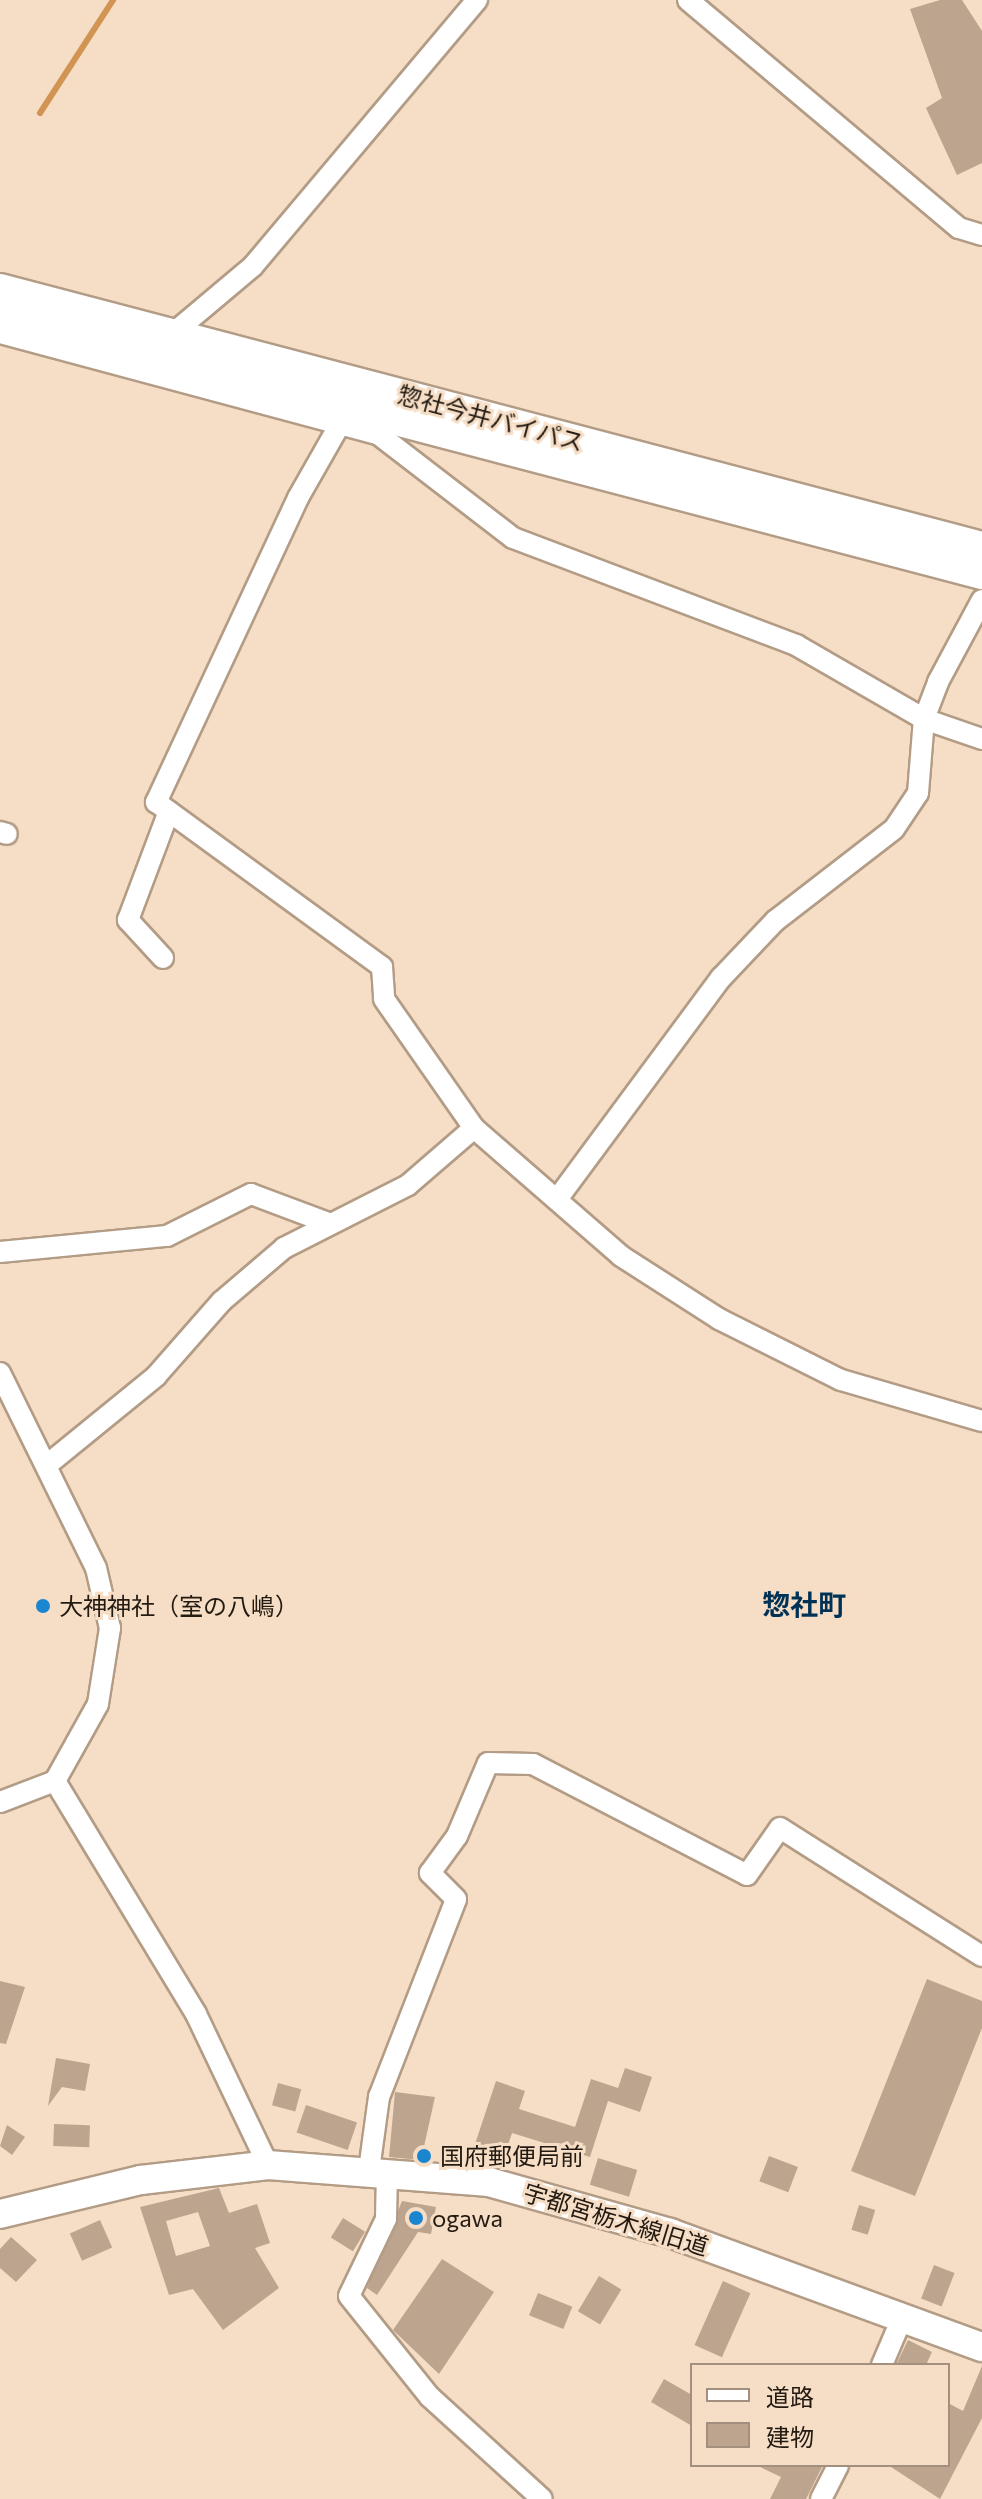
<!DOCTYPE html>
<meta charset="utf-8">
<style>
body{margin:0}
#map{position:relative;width:982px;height:2499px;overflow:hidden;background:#f6ddc5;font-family:Commissioner,"Noto Sans JP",sans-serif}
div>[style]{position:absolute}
.stream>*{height:6px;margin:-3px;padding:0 3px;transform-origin:3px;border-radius:3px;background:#d19453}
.building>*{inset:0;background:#bca48e;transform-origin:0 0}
.roads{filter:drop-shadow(2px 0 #b39c86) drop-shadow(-2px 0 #b39c86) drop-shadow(0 2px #b39c86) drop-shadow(0 -2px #b39c86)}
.street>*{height:20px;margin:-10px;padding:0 10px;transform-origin:10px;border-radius:10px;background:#fff}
.secondary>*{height:28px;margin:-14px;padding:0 14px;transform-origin:14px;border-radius:14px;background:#fff}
.primary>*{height:30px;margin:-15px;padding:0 15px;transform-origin:15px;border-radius:15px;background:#fff}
.dots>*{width:22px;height:22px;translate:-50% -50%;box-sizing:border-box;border:4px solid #f6ddc5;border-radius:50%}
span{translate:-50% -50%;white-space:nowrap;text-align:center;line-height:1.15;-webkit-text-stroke:6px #f6ddc5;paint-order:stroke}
.street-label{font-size:24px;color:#231a12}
.poi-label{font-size:24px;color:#231a12}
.left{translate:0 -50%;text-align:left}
.quarter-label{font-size:28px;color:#003255;font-weight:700}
.legend{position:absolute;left:690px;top:2363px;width:260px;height:104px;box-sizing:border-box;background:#f6ddc5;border:2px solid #a28f7d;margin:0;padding:10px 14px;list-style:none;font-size:24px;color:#231a12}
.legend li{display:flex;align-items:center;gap:16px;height:40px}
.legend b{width:40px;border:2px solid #a28f7d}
</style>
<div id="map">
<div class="stream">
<div style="left:40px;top:113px;width:135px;rotate:-57.1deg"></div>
</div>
<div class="building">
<div style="clip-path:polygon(940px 0,962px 0,982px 31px,982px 163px,957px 175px,926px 108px,942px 98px,910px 9px)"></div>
<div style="clip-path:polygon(927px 1979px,982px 2001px,982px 2028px,915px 2196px,851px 2171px)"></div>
<div style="clip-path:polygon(0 1981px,25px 1987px,6px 2044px,0 2043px)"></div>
<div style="clip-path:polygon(56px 2058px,90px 2064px,85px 2091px,62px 2087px,48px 2106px)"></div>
<div style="clip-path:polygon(625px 2068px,652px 2077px,640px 2112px,608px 2101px,590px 2157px,512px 2133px,501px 2166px,471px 2156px,496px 2081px,525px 2091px,519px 2109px,575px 2127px,591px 2079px,618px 2088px)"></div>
<div style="left:278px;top:2083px;width:24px;height:23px;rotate:15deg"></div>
<div style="clip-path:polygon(395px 2092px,435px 2097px,421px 2160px,389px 2157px)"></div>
<div style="left:306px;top:2105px;width:54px;height:29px;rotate:19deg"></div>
<div style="left:54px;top:2124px;width:36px;height:22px;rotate:2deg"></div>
<div style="clip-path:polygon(7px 2125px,25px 2137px,12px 2155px,0 2146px)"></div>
<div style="left:769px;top:2156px;width:31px;height:27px;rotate:21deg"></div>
<div style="left:598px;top:2158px;width:41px;height:28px;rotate:17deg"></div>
<div style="clip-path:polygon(evenodd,219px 2188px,229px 2213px,257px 2204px,270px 2243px,255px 2248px,279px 2288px,223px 2330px,193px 2289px,169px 2295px,140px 2207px,219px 2188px,198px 2212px,210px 2246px,176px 2256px,166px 2221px,198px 2212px)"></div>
<div style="clip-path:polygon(402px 2201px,436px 2207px,431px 2234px,418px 2232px,377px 2295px,367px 2288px)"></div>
<div style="left:859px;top:2205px;width:17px;height:26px;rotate:17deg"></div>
<div style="left:343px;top:2218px;width:26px;height:23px;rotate:32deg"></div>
<div style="left:100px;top:2220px;width:30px;height:33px;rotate:66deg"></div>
<div style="clip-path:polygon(11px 2237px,37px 2260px,16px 2282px,0 2268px,0 2249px)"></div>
<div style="clip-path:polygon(442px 2259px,494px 2292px,439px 2374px,393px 2330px)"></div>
<div style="left:934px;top:2265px;width:22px;height:36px;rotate:21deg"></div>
<div style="left:599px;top:2276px;width:26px;height:41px;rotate:31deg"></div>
<div style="left:723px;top:2281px;width:30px;height:70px;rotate:24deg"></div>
<div style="left:538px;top:2293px;width:37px;height:24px;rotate:22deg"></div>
<div style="clip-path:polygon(908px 2340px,932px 2352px,926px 2365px,896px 2365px)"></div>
<div style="clip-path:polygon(982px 2366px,982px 2418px,940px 2499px,888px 2465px,948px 2465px,948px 2403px,963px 2411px)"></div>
<div style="clip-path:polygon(664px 2379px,692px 2395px,692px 2426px,651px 2402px)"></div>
<div style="clip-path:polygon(756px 2465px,823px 2465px,806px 2499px,770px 2499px,781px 2477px)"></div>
</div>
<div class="roads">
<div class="street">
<div style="left:688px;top:0;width:354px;rotate:40.1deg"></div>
<div style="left:959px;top:228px;width:24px;rotate:17deg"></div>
<div style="left:0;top:333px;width:391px;rotate:15deg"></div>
<div style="left:378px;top:434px;width:170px;rotate:37.6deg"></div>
<div style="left:513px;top:538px;width:303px;rotate:20.7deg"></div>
<div style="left:796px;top:645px;width:148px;rotate:30deg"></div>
<div style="left:924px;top:719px;width:61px;rotate:19deg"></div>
<div style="left:164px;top:341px;width:116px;rotate:-40.1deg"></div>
<div style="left:253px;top:266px;width:348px;rotate:-49.9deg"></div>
<div style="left:340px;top:424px;width:85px;rotate:119.6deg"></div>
<div style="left:298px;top:498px;width:336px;rotate:115deg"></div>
<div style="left:156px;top:802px;width:280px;rotate:36.1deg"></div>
<div style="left:382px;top:967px;width:32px;rotate:86deg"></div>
<div style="left:384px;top:999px;width:157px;rotate:55.1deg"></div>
<div style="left:0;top:832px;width:7px;rotate:16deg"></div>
<div style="left:163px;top:958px;width:52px;rotate:-132.6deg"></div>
<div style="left:128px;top:920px;width:116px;rotate:-69.4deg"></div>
<div style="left:558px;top:1198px;width:274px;rotate:-53.5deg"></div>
<div style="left:721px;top:978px;width:79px;rotate:-46.5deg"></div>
<div style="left:775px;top:921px;width:150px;rotate:-37.7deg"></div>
<div style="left:894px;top:829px;width:43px;rotate:-56.3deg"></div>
<div style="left:918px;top:793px;width:74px;rotate:-85.4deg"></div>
<div style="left:924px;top:719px;width:40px;rotate:-69deg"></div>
<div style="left:938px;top:682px;width:93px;rotate:-61.8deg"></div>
<div style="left:0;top:1252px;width:168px;rotate:-5.5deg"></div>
<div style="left:167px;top:1236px;width:94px;rotate:-26.6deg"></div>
<div style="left:251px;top:1194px;width:85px;rotate:20.6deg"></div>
<div style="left:0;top:1373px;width:217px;rotate:63.8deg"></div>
<div style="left:96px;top:1568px;width:62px;rotate:76.9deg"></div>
<div style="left:110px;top:1628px;width:77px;rotate:99deg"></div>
<div style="left:98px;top:1704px;width:88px;rotate:119.2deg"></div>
<div style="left:55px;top:1781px;width:59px;rotate:159.1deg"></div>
<div style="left:47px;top:1465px;width:141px;rotate:-39.2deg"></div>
<div style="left:156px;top:1376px;width:100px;rotate:-48.7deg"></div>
<div style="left:222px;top:1301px;width:82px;rotate:-40.5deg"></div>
<div style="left:284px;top:1248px;width:139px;rotate:-26.9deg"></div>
<div style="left:408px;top:1185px;width:87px;rotate:-40.8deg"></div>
<div style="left:474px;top:1128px;width:195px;rotate:41deg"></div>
<div style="left:621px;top:1256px;width:117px;rotate:32.7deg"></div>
<div style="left:719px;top:1319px;width:136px;rotate:26.6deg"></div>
<div style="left:841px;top:1380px;width:147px;rotate:16.2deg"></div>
<div style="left:55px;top:1781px;width:272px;rotate:58.8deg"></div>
<div style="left:196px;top:2014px;width:167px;rotate:64.5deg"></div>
<div style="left:369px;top:2170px;width:74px;rotate:-82.2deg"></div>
<div style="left:379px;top:2097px;width:212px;rotate:-68.7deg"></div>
<div style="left:456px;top:1899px;width:37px;rotate:-135deg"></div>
<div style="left:430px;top:1873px;width:46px;rotate:-53.9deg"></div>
<div style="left:457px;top:1836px;width:79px;rotate:-67deg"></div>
<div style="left:488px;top:1763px;width:45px;rotate:1.3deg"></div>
<div style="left:533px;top:1764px;width:241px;rotate:27.4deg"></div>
<div style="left:747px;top:1875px;width:57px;rotate:-54.9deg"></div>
<div style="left:780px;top:1828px;width:239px;rotate:32.4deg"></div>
<div style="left:387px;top:2171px;width:48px;rotate:91.2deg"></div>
<div style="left:386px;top:2219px;width:85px;rotate:115.7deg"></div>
<div style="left:349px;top:2296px;width:129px;rotate:51.3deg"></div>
<div style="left:430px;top:2397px;width:151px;rotate:42.3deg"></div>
<div style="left:882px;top:2365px;width:51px;rotate:-66.9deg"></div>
<div style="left:821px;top:2499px;width:38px;rotate:-63deg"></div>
</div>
<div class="secondary">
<div style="left:0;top:2214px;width:145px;rotate:-13.6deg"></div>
<div style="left:141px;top:2180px;width:128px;rotate:-6.7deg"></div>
<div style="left:268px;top:2165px;width:222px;rotate:4.4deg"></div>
<div style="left:489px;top:2182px;width:188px;rotate:15.7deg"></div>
<div style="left:670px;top:2233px;width:332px;rotate:20.1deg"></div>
</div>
<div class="primary">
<div style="left:0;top:289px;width:1015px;rotate:14.72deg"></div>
<div style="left:0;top:316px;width:1015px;rotate:14.72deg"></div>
</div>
</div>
<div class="dots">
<div style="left:43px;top:1606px;background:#1a86cf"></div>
<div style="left:424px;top:2156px;background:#1a86cf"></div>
<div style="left:416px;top:2218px;background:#1a86cf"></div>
</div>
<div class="street-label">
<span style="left:491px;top:418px;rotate:15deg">惣社今井バイパス</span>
<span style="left:616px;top:2219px;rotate:17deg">宇都宮栃木線旧道</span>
</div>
<div class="poi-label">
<span class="left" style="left:59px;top:1606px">大神神社（室の八嶋）</span>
<span class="left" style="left:440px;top:2156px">国府郵便局前</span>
<span class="left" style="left:432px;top:2218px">ogawa</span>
</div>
<div class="quarter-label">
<span style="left:804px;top:1604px">惣社町</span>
</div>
<ul class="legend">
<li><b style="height:10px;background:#fff"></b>道路</li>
<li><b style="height:22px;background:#bca48e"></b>建物</li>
</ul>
</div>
